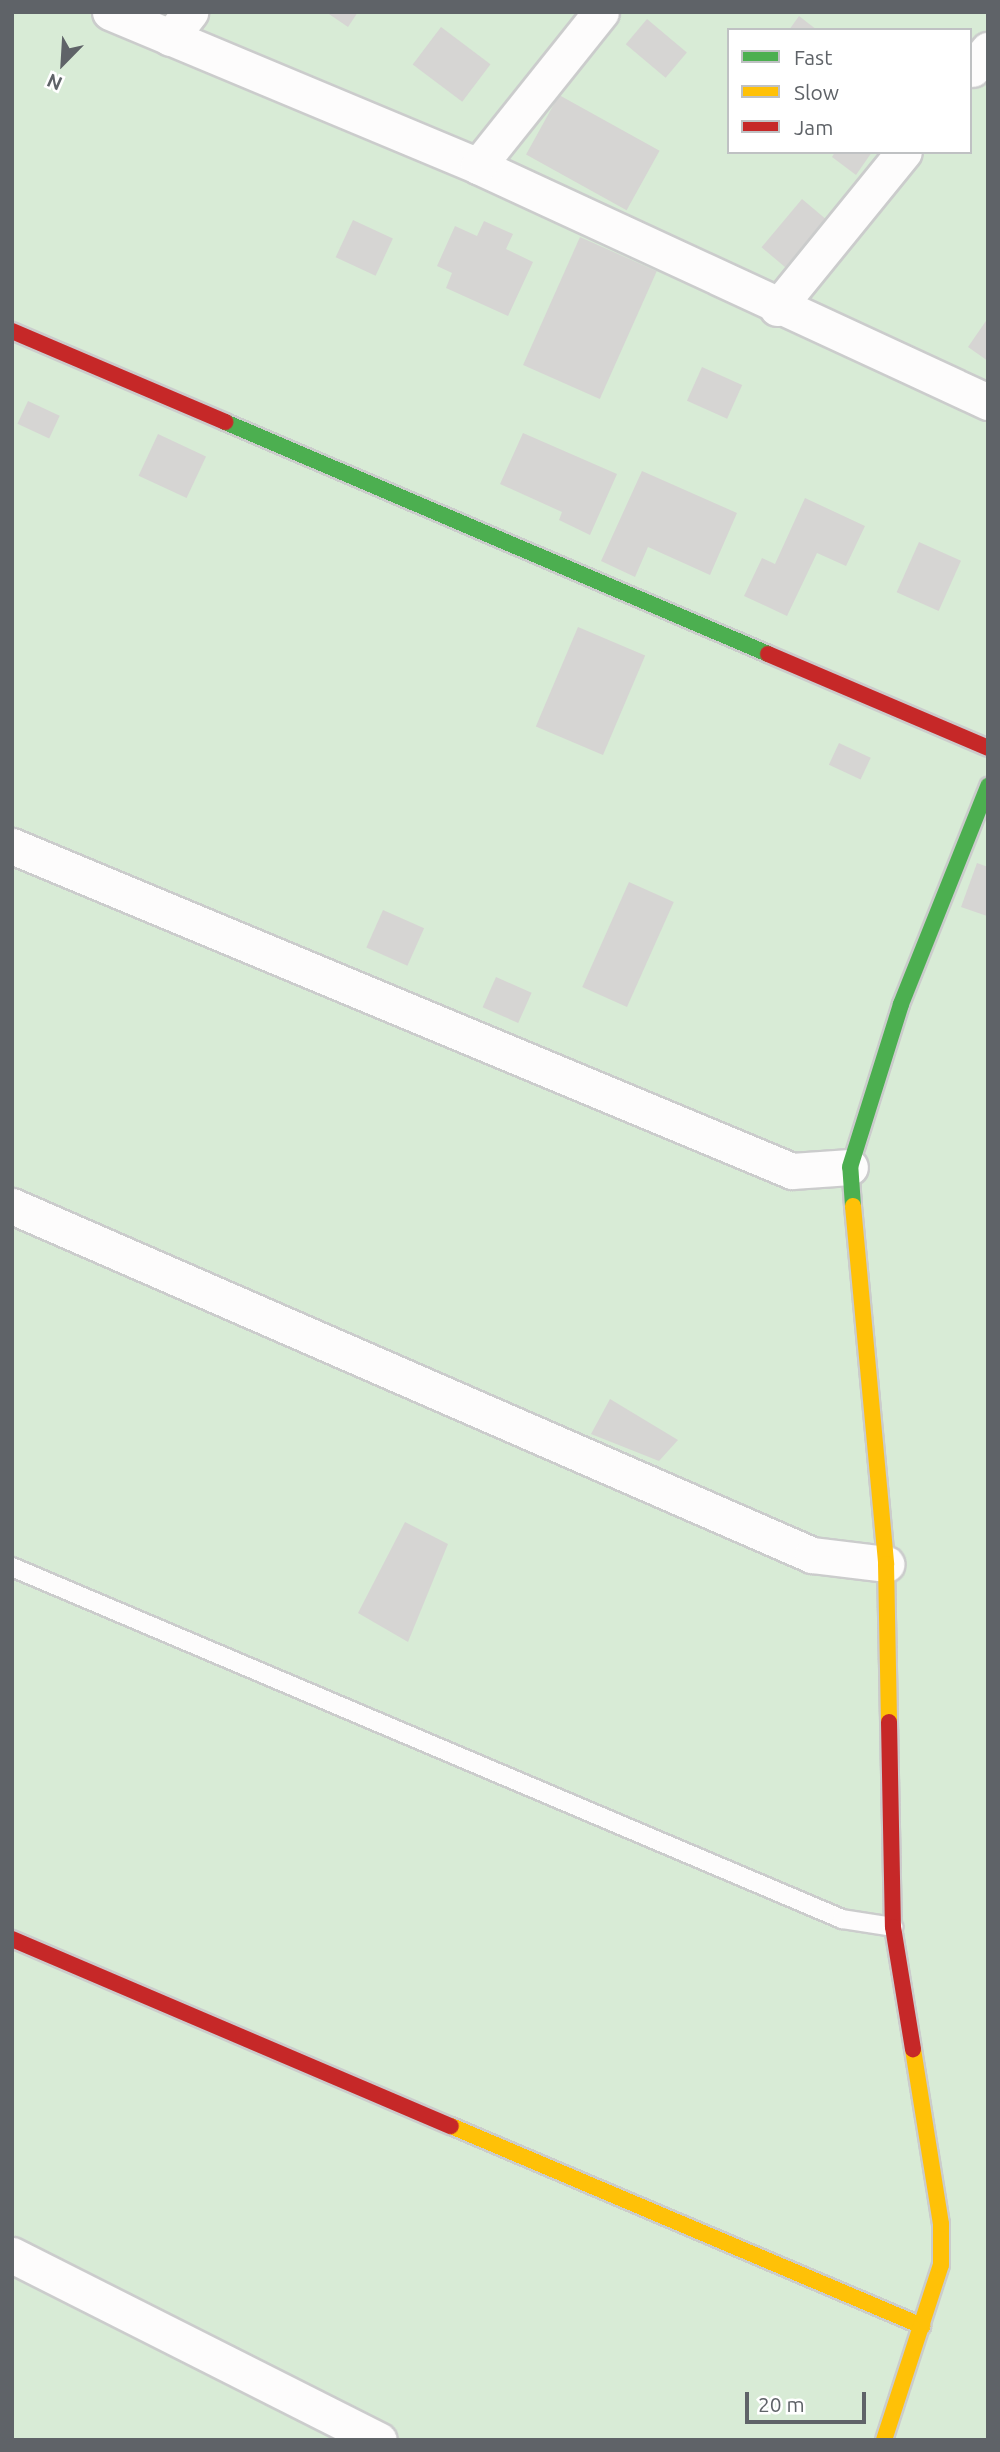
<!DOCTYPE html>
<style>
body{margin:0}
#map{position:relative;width:1000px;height:2452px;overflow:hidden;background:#efeeea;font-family:Ubuntu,sans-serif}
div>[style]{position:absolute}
.green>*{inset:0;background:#d8ebd6}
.building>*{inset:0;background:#d6d5d3;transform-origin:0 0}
.roads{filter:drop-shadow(2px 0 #cbcccc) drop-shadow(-2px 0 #cbcccc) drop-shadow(0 2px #cbcccc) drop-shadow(0 -2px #cbcccc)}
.lane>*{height:18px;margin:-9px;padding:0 9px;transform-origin:9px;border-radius:9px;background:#fdfcfc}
.street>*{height:35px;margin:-17.5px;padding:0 17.5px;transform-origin:17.5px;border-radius:17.5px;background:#fdfcfc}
.fast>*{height:16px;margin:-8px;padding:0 8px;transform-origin:8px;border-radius:8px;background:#4caf50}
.slow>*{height:16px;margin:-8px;padding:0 8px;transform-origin:8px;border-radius:8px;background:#ffc107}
.jam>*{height:16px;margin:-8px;padding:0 8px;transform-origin:8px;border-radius:8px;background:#c62828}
span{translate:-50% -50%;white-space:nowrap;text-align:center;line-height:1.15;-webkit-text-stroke:5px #fff;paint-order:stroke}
.frame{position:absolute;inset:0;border:14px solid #5f6368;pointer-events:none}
.legend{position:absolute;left:727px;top:28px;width:245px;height:126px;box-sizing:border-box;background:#fff;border:2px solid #bfc1c3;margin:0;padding:9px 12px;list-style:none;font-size:21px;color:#5f6368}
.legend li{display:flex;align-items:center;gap:14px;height:35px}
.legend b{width:35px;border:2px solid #bfc1c3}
.north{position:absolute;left:28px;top:28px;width:70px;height:70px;-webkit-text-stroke:5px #fff;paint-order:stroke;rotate:204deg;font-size:19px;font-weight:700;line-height:28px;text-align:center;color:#5f6368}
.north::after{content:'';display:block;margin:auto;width:24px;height:32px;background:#5f6368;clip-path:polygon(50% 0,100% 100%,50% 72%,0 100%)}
.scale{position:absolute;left:745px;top:2392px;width:121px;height:32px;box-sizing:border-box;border:4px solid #5f6368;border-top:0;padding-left:9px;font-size:21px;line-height:24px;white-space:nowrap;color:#5f6368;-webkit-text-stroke:5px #fff;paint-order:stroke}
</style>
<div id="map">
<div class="green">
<div style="clip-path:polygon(evenodd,12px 12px,988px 12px,988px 2440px,12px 2440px,12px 12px,729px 30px,970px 30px,970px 152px,729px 152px,729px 30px)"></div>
</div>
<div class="building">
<div style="clip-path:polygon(326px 12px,358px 12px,348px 27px)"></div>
<div style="clip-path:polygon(799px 16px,817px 30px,789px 30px)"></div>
<div style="left:647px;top:19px;width:52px;height:33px;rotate:40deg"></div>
<div style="left:441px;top:27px;width:62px;height:47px;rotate:37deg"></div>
<div style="left:559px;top:95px;width:115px;height:68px;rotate:29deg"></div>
<div style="clip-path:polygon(835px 152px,872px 152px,856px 175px,832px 157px)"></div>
<div style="left:802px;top:199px;width:31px;height:63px;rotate:40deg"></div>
<div style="left:353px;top:220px;width:44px;height:41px;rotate:25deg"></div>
<div style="clip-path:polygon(484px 221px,513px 234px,506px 249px,533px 262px,508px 316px,446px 288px,452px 273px,437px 266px,455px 226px,477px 236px)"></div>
<div style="left:580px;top:237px;width:84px;height:140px;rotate:24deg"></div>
<div style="clip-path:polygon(988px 318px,988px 361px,968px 347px)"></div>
<div style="left:702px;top:367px;width:44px;height:37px;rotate:24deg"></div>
<div style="left:28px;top:401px;width:35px;height:25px;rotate:25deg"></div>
<div style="clip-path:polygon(523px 433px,617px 474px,590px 535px,559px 520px,562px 512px,500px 484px)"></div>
<div style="left:158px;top:434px;width:53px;height:46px;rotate:25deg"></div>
<div style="clip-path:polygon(642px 471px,737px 513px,710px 575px,648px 547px,635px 577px,601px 561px)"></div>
<div style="clip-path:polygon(805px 498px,865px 526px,846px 566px,817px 553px,787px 616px,744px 596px,762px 558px,775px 564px)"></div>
<div style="left:919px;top:542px;width:46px;height:55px;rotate:24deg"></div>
<div style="left:578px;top:627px;width:73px;height:108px;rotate:23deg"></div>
<div style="left:839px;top:743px;width:35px;height:24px;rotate:25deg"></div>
<div style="clip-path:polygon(977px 863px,988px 867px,987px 916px,961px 907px)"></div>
<div style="left:629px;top:882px;width:49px;height:115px;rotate:24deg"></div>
<div style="left:383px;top:910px;width:45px;height:41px;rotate:24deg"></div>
<div style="left:496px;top:977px;width:39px;height:33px;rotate:24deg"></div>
<div style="clip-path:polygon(610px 1399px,678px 1440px,659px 1461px,591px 1434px)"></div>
<div style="clip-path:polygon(405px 1522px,448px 1544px,408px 1642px,358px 1613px)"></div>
</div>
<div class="roads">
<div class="lane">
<div style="left:12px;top:1567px;width:902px;rotate:22.98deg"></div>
<div style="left:842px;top:1919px;width:52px;rotate:8.9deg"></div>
</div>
<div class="street">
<div style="left:110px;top:12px;width:399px;rotate:22.7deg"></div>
<div style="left:478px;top:166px;width:562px;rotate:24.83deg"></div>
<div style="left:170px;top:38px;width:33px;rotate:-52deg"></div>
<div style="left:972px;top:69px;width:25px;rotate:-50deg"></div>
<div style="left:478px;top:166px;width:197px;rotate:-51.4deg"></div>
<div style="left:777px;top:308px;width:201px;rotate:-50.9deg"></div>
<div style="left:12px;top:846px;width:845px;rotate:22.62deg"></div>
<div style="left:792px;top:1171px;width:58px;rotate:-3.9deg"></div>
<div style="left:12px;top:1206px;width:873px;rotate:23.57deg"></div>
<div style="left:812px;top:1555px;width:75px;rotate:6.9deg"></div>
<div style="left:12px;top:2255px;width:411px;rotate:26.8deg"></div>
</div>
<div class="fast">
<div style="left:225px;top:422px;width:590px;rotate:23.13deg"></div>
<div style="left:853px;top:1206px;width:39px;rotate:-94deg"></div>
<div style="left:850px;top:1167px;width:171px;rotate:-72.6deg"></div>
<div style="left:901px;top:1004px;width:235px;rotate:-68.2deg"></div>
</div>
<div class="slow">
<div style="left:853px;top:1206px;width:360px;rotate:84.7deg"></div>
<div style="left:886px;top:1564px;width:158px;rotate:88.9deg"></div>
<div style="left:451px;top:2126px;width:512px;rotate:23.01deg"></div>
<div style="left:884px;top:2440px;width:184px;rotate:-72deg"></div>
<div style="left:941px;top:2265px;width:41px;rotate:-90deg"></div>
<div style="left:941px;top:2224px;width:177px;rotate:-99.1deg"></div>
</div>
<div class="jam">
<div style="left:12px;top:331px;width:232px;rotate:23.1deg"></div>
<div style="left:768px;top:654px;width:239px;rotate:23.1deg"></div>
<div style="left:889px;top:1722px;width:205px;rotate:88.9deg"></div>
<div style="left:893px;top:1927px;width:124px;rotate:80.7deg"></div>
<div style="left:12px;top:1939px;width:477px;rotate:23.1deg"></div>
</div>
</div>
<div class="frame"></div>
<ul class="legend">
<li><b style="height:9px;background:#4caf50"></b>Fast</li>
<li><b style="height:9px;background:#ffc107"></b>Slow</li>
<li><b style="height:9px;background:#c62828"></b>Jam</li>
</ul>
<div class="north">N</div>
<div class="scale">20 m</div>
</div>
